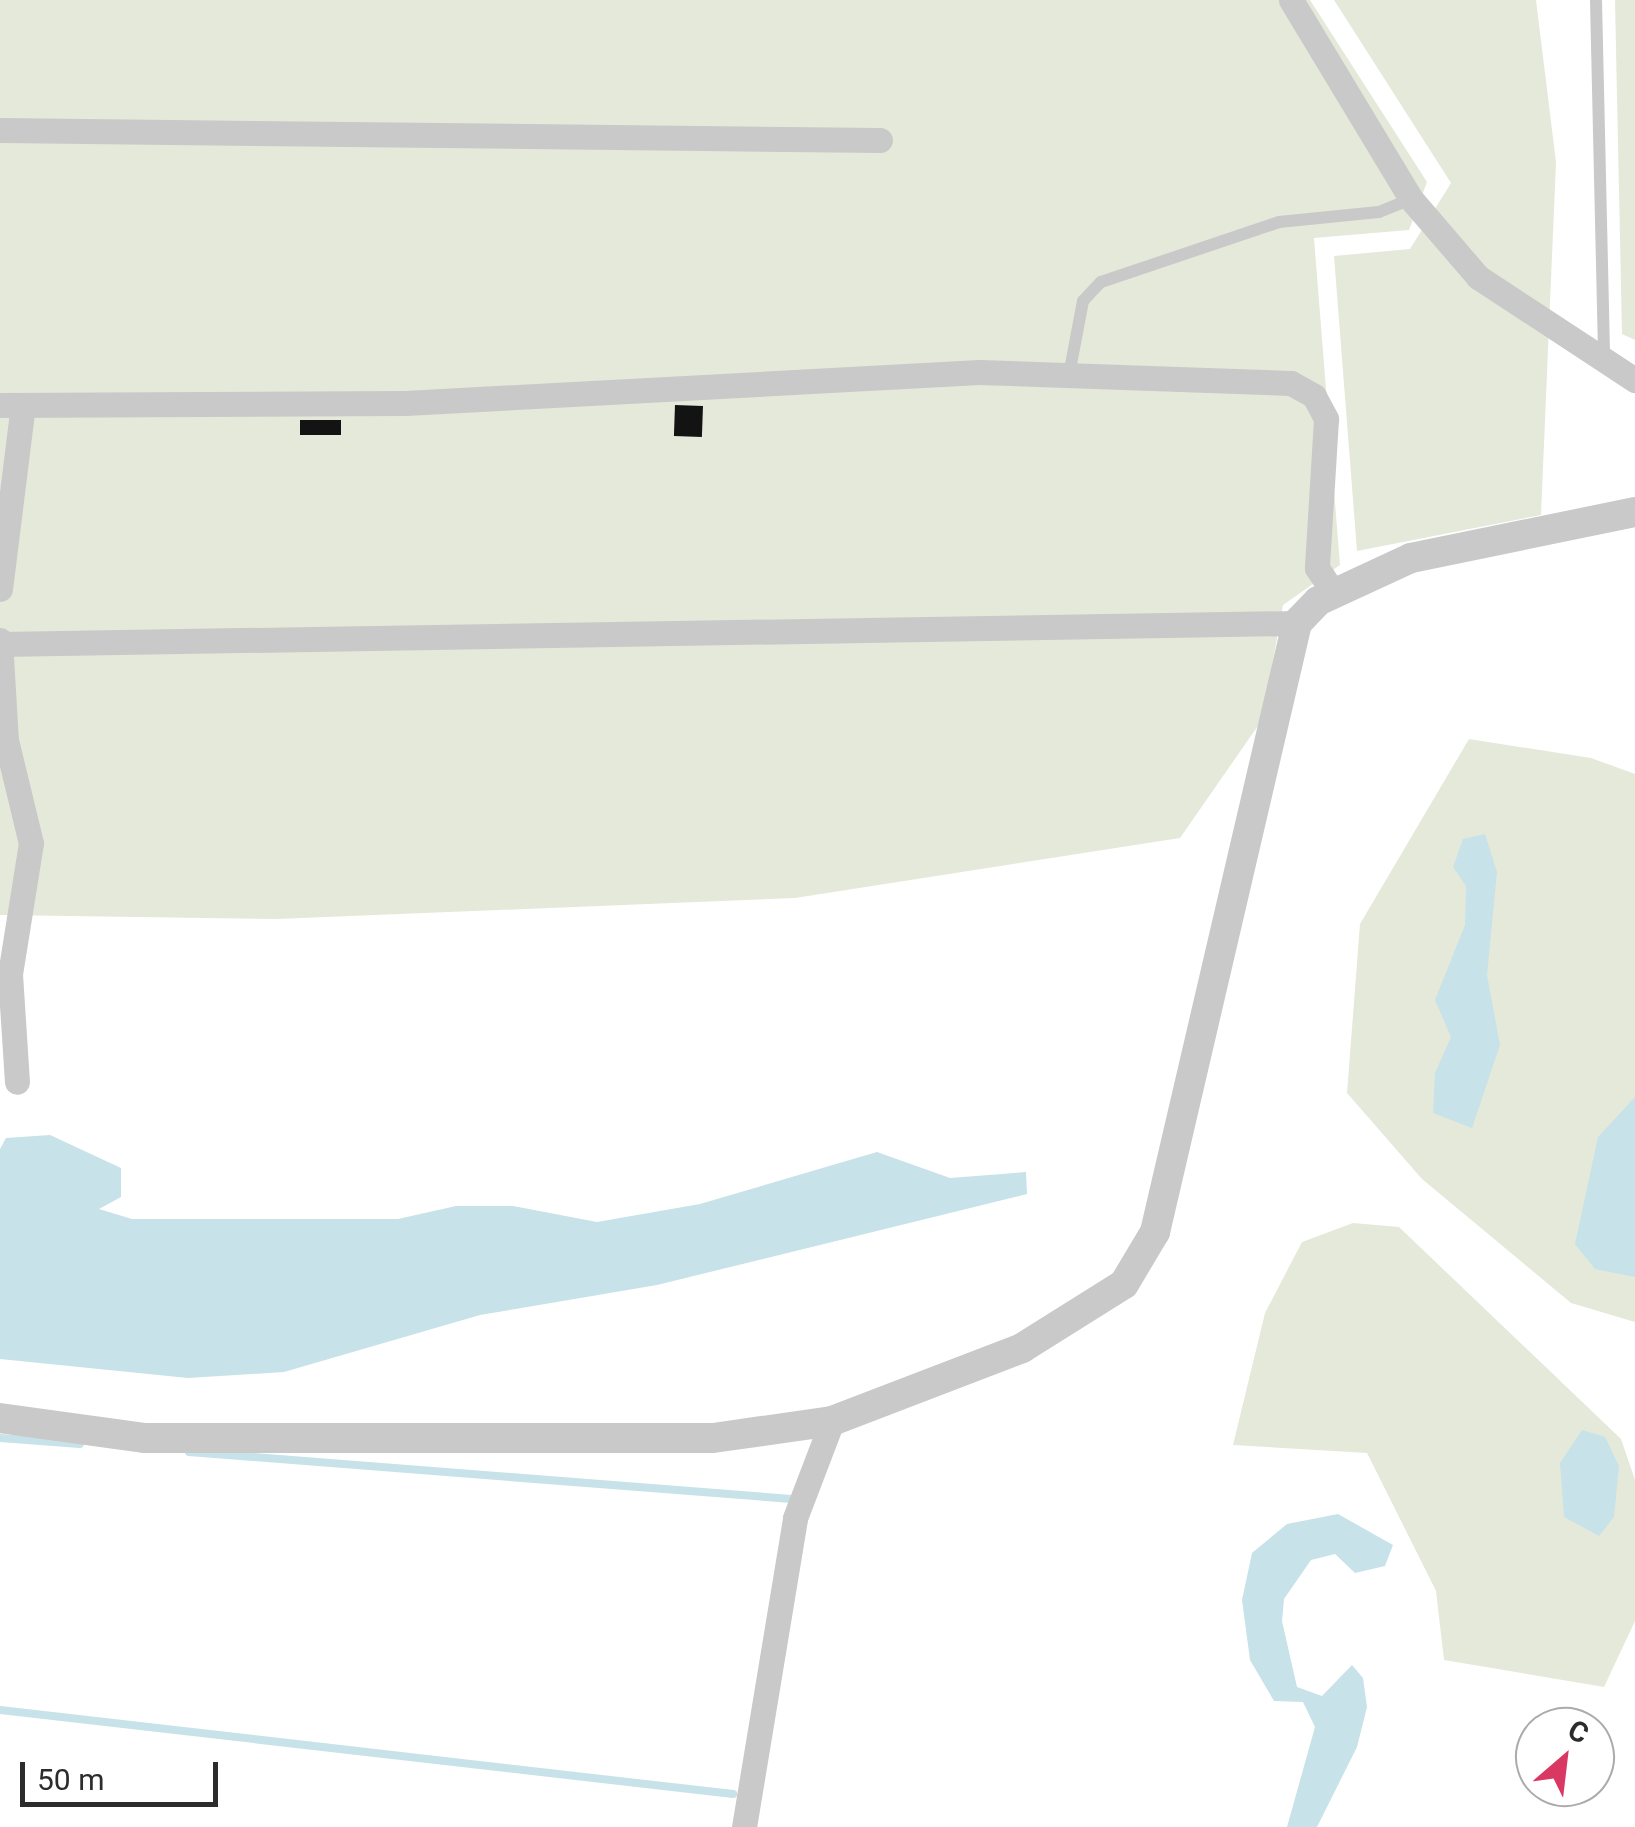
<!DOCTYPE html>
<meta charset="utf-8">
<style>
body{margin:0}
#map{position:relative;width:1635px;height:1827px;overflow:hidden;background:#fff;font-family:Roboto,sans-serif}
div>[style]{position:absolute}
.green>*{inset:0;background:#e5e9da}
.water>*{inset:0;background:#c7e2e8}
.stream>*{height:8px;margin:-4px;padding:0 4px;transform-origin:4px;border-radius:4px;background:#c7e2e8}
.building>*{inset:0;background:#131313;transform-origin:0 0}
.service>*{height:12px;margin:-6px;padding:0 6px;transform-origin:6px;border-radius:6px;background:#c9c9c9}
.minor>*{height:25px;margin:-12.5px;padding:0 12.5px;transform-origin:12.5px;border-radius:12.5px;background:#c9c9c9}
.tertiary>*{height:30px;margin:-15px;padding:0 15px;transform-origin:15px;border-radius:15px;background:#c9c9c9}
span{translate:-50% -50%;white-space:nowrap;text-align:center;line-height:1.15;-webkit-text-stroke:10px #fff;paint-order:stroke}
.north{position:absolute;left:1515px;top:1707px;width:100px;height:100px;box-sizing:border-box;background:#fff;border:2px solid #ababab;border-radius:50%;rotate:28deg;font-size:28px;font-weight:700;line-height:40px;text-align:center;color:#2c2c2c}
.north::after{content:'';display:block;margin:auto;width:35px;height:45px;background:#d93863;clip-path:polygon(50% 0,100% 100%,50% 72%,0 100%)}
.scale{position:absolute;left:20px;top:1762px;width:198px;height:45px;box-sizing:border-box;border:5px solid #2c2c2c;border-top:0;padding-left:12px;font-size:30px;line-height:35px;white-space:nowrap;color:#2c2c2c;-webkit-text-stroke:8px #fff;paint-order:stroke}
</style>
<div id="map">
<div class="green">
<div style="clip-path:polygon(0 0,1310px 0,1427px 182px,1409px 230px,1314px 238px,1340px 565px,1283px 605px,1262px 720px,1180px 838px,795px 898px,277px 919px,0 915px)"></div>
<div style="clip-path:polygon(1334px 0,1536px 0,1556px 162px,1541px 515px,1357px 551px,1334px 256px,1410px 249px,1451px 183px)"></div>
<div style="clip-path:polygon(1615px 0,1635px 0,1635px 340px,1622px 334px)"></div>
<div style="clip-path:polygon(1469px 739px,1591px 758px,1635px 774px,1635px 1322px,1571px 1303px,1422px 1179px,1347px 1093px,1360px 924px)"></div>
<div style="clip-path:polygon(1353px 1223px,1399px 1227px,1621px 1439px,1635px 1480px,1635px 1621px,1604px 1687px,1444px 1660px,1436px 1591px,1367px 1453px,1233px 1445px,1265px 1313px,1302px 1242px)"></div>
</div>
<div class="water">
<div style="clip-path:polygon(1485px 834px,1497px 872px,1487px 975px,1500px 1045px,1472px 1128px,1433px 1113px,1435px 1073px,1451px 1037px,1435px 1000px,1465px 925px,1466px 886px,1453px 867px,1463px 839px)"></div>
<div style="clip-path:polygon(1635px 1097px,1635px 1277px,1595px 1269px,1575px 1244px,1598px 1137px)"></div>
<div style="clip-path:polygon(50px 1135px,121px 1168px,121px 1197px,99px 1209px,132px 1219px,398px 1219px,456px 1206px,513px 1206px,597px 1222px,700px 1204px,877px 1152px,950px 1178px,1026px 1172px,1027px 1194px,657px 1285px,480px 1315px,284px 1372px,188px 1378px,0 1359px,0 1149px,6px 1138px)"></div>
<div style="clip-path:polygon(1582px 1430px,1605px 1437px,1619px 1466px,1614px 1517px,1599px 1536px,1564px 1517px,1560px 1463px)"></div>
<div style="clip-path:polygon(1338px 1514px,1393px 1545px,1385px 1566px,1355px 1573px,1335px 1554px,1311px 1560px,1284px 1599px,1282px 1621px,1297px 1687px,1322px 1696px,1352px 1665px,1363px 1678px,1367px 1707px,1357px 1747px,1317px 1827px,1287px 1827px,1315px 1727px,1303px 1702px,1274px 1701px,1250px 1660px,1242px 1600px,1252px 1553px,1287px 1524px)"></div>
</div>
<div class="stream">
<div style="left:0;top:1438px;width:80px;rotate:4.3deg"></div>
<div style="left:189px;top:1452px;width:604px;rotate:4.46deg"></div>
<div style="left:0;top:1710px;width:738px;rotate:6.54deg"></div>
</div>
<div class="building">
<div style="left:675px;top:405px;width:28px;height:31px;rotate:2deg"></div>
<div style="left:300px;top:420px;width:41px;height:15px"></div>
</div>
<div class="service">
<div style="left:1596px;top:0;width:361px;rotate:88.7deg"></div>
<div style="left:1069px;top:375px;width:75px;rotate:-79.3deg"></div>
<div style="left:1083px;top:301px;width:26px;rotate:-47deg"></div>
<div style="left:1101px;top:282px;width:188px;rotate:-18.6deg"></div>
<div style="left:1279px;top:222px;width:100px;rotate:-5.7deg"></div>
<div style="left:1379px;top:212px;width:35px;rotate:-22deg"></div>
</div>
<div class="minor">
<div style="left:1291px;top:0;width:232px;rotate:58.9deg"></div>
<div style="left:1411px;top:199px;width:103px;rotate:49.3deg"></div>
<div style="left:1478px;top:277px;width:188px;rotate:33.3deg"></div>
<div style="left:0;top:130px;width:880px;rotate:0.65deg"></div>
<div style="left:0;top:405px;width:405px;rotate:-0.3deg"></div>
<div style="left:405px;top:403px;width:575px;rotate:-3.09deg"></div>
<div style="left:979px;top:372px;width:312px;rotate:2deg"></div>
<div style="left:1291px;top:383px;width:26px;rotate:29deg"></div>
<div style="left:1314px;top:396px;width:26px;rotate:62deg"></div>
<div style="left:1326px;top:419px;width:149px;rotate:93.5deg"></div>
<div style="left:1317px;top:568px;width:30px;rotate:56deg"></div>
<div style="left:0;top:589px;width:185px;rotate:-82.9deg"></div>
<div style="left:0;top:640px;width:100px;rotate:86.6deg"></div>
<div style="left:6px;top:740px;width:106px;rotate:76.4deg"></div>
<div style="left:31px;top:843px;width:133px;rotate:99.1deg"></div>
<div style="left:10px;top:974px;width:108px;rotate:86.3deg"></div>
<div style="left:0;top:644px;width:1297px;rotate:-0.93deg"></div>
<div style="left:744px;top:1827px;width:313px;rotate:-80.6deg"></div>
<div style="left:795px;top:1518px;width:104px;rotate:-69.1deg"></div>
</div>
<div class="tertiary">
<div style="left:0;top:1418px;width:145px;rotate:7.9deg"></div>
<div style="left:144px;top:1438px;width:569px"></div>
<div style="left:713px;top:1438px;width:120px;rotate:-8.1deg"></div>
<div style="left:832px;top:1421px;width:204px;rotate:-21deg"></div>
<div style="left:1022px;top:1348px;width:120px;rotate:-32.1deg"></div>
<div style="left:1124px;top:1284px;width:61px;rotate:-59.2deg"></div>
<div style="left:1155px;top:1232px;width:625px;rotate:-76.87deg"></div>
<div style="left:1297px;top:623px;width:30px;rotate:-46deg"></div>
<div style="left:1318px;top:601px;width:102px;rotate:-24.8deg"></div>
<div style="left:1411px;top:558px;width:229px;rotate:-11.6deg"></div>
</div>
<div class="north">С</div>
<div class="scale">50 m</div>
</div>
